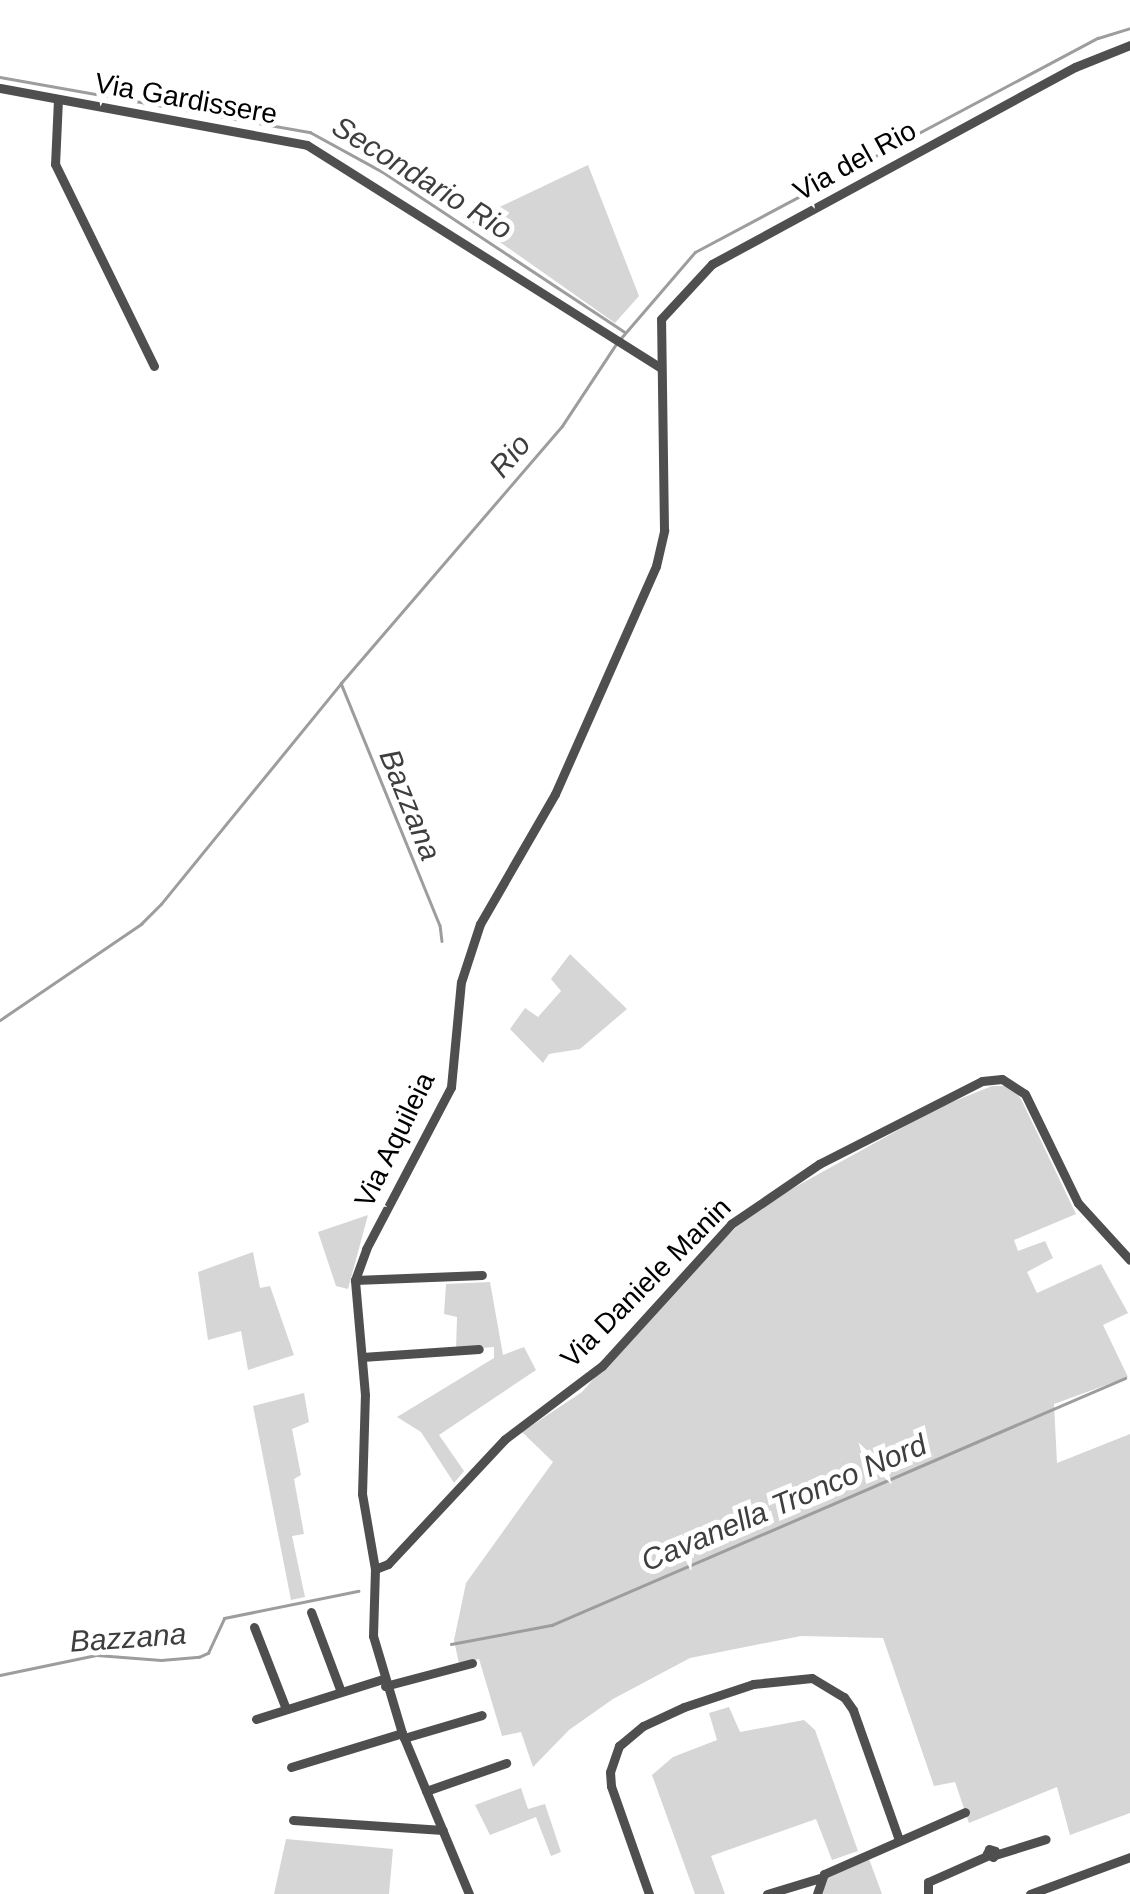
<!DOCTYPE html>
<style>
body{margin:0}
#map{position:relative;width:1130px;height:1894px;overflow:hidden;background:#fff;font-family:Arial,sans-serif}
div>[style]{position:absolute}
.green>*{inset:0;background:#d6d6d6}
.stream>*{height:2.5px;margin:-1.25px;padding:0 1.25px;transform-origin:1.25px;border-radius:1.25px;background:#9d9d9d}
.minor>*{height:9px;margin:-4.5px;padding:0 4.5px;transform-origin:4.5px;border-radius:4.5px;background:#4f4f4f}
span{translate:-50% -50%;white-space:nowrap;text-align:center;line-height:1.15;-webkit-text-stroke:10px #fff;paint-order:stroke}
.street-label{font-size:28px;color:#000}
.water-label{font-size:30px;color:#3e3e3e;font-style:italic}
</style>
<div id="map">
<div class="green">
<div style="clip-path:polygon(588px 165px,639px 296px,615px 323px,470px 221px)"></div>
<div style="clip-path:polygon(570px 954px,627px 1009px,580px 1049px,549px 1054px,543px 1063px,510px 1029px,525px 1008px,538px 1017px,561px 991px,551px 979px)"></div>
<div style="clip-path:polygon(992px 1086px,1011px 1086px,1021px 1099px,1076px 1214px,1014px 1240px,1018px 1251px,1045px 1241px,1053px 1258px,1027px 1272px,1037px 1293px,1101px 1264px,1128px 1313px,1103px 1325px,1128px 1377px,1054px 1404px,1057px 1463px,1130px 1434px,1130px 1813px,1070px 1835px,1057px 1787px,969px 1823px,955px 1782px,934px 1786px,883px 1638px,801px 1636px,690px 1658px,613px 1699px,569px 1730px,533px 1767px,521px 1732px,502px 1736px,479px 1659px,459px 1664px,454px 1640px,466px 1583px,553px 1462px,522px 1432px,582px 1392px,696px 1263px,759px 1207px,940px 1107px)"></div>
<div style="clip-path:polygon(368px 1215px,348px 1289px,336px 1286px,318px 1232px)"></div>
<div style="clip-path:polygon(253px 1252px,260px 1288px,270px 1286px,294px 1355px,248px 1370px,241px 1331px,208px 1340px,198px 1272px)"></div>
<div style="clip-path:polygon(490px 1282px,503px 1355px,524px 1347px,536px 1370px,439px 1435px,464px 1471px,454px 1483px,421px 1432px,397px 1417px,494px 1358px,494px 1347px,456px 1350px,457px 1317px,444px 1314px,446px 1284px)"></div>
<div style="clip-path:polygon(304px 1393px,309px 1422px,292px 1429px,301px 1475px,294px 1479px,304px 1534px,292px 1536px,305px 1597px,291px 1600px,253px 1406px)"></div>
<div style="clip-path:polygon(729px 1707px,740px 1732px,804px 1720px,815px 1730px,858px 1851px,832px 1860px,816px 1819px,711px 1856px,725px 1894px,695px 1894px,652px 1775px,673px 1757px,717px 1740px,709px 1713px)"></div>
<div style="clip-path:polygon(521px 1788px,528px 1809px,545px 1804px,561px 1852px,551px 1856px,536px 1817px,490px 1835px,475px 1805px)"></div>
<div style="clip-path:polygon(286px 1839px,393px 1849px,389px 1894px,274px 1894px)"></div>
<div style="clip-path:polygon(869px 1859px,882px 1894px,823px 1894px,826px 1877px)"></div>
</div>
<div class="stream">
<div style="left:0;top:77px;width:315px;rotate:10.1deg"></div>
<div style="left:310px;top:132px;width:83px;rotate:28.7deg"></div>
<div style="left:383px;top:172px;width:290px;rotate:33.5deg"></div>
<div style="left:621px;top:338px;width:113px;rotate:-49.3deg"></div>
<div style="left:695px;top:252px;width:456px;rotate:-28deg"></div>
<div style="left:1098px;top:38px;width:34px;rotate:-17deg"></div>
<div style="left:341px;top:683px;width:261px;rotate:67.8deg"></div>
<div style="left:440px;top:925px;width:16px;rotate:83deg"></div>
<div style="left:0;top:1020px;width:171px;rotate:-34.2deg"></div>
<div style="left:141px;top:924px;width:28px;rotate:-45deg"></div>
<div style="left:161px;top:904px;width:285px;rotate:-50.8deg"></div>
<div style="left:341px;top:683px;width:339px;rotate:-49.3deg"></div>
<div style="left:562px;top:426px;width:98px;rotate:-56.6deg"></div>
<div style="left:451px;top:1644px;width:103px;rotate:-10.7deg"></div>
<div style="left:552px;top:1625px;width:624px;rotate:-23.32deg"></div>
<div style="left:0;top:1675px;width:99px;rotate:-11.7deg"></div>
<div style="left:97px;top:1655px;width:64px;rotate:4.5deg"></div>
<div style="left:161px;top:1660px;width:38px;rotate:-5deg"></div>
<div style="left:199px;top:1657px;width:10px;rotate:-24deg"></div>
<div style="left:208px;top:1653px;width:38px;rotate:-65deg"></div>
<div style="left:224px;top:1618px;width:137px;rotate:-11.4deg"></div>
</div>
<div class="minor">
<div style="left:0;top:88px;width:312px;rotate:10.5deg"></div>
<div style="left:307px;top:145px;width:417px;rotate:32.2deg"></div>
<div style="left:58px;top:99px;width:65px;rotate:92.6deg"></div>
<div style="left:55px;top:164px;width:225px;rotate:63.9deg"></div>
<div style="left:355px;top:1280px;width:127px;rotate:-2.3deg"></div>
<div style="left:362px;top:1357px;width:117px;rotate:-3.9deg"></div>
<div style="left:375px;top:1569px;width:14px;rotate:-21deg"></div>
<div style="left:388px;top:1564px;width:171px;rotate:-46.9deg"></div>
<div style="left:505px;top:1439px;width:121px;rotate:-37deg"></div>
<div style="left:602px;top:1366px;width:192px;rotate:-47.7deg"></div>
<div style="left:731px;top:1224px;width:107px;rotate:-34.3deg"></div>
<div style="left:819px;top:1164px;width:183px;rotate:-27deg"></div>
<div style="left:982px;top:1081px;width:20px;rotate:-6deg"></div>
<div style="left:1002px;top:1079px;width:27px;rotate:33deg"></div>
<div style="left:1025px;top:1094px;width:121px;rotate:64.1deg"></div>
<div style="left:1078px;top:1203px;width:77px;rotate:47.6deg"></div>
<div style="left:311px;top:1612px;width:85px;rotate:69.4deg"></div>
<div style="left:254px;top:1627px;width:88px;rotate:68.7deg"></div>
<div style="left:385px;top:1686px;width:90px;rotate:-14.8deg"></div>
<div style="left:256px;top:1719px;width:133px;rotate:-17.5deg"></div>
<div style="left:404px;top:1738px;width:81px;rotate:-16.4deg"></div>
<div style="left:291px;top:1767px;width:116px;rotate:-17deg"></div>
<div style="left:426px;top:1791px;width:85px;rotate:-19.3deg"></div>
<div style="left:293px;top:1820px;width:150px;rotate:3.8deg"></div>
<div style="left:989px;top:1849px;width:6px;rotate:18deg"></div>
<div style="left:995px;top:1851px;width:6px;rotate:108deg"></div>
<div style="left:993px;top:1857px;width:7px;rotate:-153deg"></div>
<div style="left:987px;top:1854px;width:5px;rotate:-68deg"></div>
<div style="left:995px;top:1855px;width:53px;rotate:-17.4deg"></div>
<div style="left:469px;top:1894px;width:174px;rotate:-112.6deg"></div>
<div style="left:402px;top:1733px;width:101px;rotate:-106.6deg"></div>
<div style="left:373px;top:1636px;width:67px;rotate:-88.3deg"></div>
<div style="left:375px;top:1569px;width:76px;rotate:-99.8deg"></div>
<div style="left:362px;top:1494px;width:99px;rotate:-88.3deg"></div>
<div style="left:365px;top:1395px;width:115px;rotate:-95deg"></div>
<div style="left:355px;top:1280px;width:33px;rotate:-70deg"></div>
<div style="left:366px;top:1249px;width:183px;rotate:-62.3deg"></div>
<div style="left:451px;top:1087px;width:105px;rotate:-84.6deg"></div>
<div style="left:461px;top:982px;width:61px;rotate:-71.9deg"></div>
<div style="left:480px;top:924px;width:150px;rotate:-60deg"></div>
<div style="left:555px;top:794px;width:249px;rotate:-66.1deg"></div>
<div style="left:656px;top:566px;width:37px;rotate:-77deg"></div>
<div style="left:664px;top:530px;width:211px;rotate:-90.8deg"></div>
<div style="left:661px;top:319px;width:75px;rotate:-47.2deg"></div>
<div style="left:712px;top:264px;width:413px;rotate:-28.5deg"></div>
<div style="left:1075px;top:67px;width:59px;rotate:-21.8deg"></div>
<div style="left:649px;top:1894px;width:114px;rotate:-109.4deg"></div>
<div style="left:611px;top:1786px;width:14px;rotate:-94deg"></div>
<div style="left:610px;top:1772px;width:28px;rotate:-71deg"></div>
<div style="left:619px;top:1746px;width:31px;rotate:-40deg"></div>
<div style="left:643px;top:1726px;width:45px;rotate:-24.9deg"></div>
<div style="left:684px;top:1707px;width:73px;rotate:-18.4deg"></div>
<div style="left:753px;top:1684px;width:59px;rotate:-5.8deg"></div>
<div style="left:812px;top:1678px;width:37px;rotate:31deg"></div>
<div style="left:844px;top:1697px;width:16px;rotate:55deg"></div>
<div style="left:853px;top:1710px;width:138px;rotate:70.5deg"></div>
<div style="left:767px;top:1894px;width:55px;rotate:-16.8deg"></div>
<div style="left:817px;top:1894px;width:21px;rotate:-71deg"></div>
<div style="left:824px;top:1874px;width:154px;rotate:-23.7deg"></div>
<div style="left:928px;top:1894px;width:12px;rotate:-90deg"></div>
<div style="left:928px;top:1882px;width:64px;rotate:-23.8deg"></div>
<div style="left:1030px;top:1894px;width:107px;rotate:-20.3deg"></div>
</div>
<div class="street-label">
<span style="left:186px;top:99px;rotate:10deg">Via Gardissere</span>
<span style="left:855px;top:161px;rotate:-29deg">Via del Rio</span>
<span style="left:395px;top:1140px;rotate:-64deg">Via Aquileia</span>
<span style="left:646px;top:1283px;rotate:-45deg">Via Daniele Manin</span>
</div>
<div class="water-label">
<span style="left:422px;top:178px;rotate:32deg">Secondario Rio</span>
<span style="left:510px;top:456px;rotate:-50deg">Rio</span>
<span style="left:410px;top:805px;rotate:68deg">Bazzana</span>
<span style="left:784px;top:1503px;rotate:-23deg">Cavanella Tronco Nord</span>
<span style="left:128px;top:1638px;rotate:-4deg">Bazzana</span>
</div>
</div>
